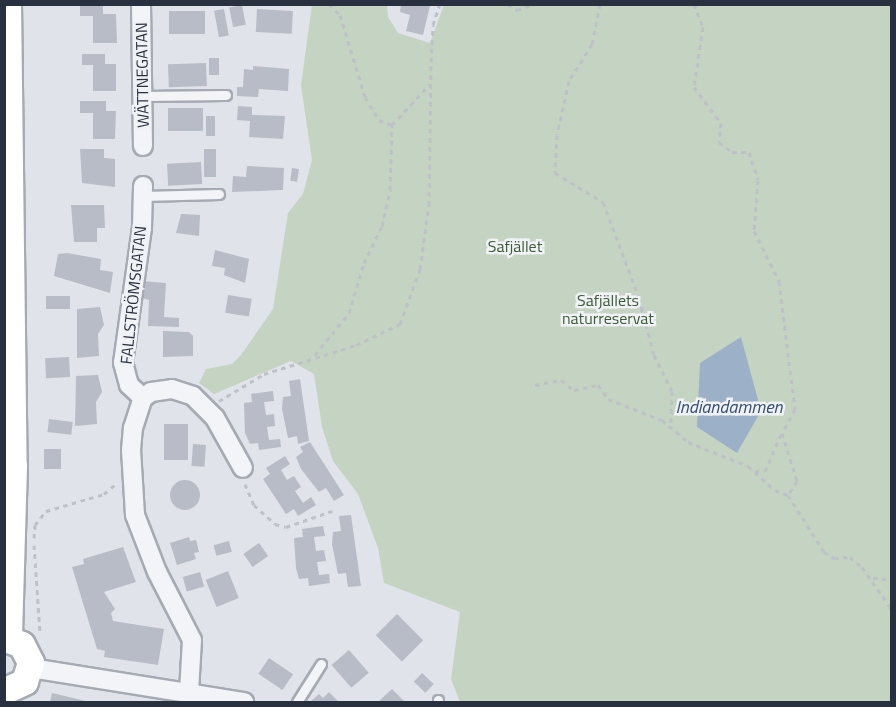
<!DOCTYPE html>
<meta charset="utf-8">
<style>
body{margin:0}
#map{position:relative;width:896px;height:707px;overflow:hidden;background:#e0e3e9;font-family:"Titillium Web",sans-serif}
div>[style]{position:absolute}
.green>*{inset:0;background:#c5d3c2}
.water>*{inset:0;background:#9cb0c8}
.building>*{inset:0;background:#b8bcc6;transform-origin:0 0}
.round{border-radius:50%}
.path>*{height:3px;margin-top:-1.5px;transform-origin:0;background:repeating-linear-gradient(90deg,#bec1c7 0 4.5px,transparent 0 9px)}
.roads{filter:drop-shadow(2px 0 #a5aab3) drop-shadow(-2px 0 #a5aab3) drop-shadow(0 2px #a5aab3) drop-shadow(0 -2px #a5aab3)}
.lane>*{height:9px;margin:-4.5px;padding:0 4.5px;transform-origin:4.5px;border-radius:4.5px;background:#f3f4f7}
.street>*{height:18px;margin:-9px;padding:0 9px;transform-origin:9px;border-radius:9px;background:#f3f4f7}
.secondary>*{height:26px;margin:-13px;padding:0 13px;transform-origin:13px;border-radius:13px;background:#fff}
span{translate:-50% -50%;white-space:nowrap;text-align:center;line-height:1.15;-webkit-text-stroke:5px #f0f2f6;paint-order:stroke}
.street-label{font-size:16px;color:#293140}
.park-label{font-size:16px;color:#3c5c37}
.water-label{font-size:18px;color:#344e73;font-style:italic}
.frame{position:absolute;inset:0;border:6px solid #293140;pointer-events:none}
</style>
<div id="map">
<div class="green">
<div style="clip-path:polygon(312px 5px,387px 5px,388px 17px,398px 33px,430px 43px,444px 5px,891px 5px,891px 702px,460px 702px,451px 679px,460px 612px,384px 583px,378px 548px,358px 494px,333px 461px,322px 427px,314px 374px,291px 361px,214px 394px,199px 383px,206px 369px,232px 364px,241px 355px,273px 309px,288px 213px,303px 194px,312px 160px,301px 85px)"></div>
</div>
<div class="water">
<div style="clip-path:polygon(741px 337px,761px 411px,737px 453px,697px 427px,700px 363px)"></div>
</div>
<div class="building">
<div style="clip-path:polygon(401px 4px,430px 6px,423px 35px,406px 31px,410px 15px,400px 12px)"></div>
<div style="left:242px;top:5px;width:20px;height:13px;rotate:79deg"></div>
<div style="clip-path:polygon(80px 6px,103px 6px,103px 14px,116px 14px,117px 43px,93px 43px,93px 16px,80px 16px)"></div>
<div style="left:224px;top:9px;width:27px;height:10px;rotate:80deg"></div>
<div style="left:257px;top:9px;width:36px;height:23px;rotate:3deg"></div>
<div style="left:169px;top:11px;width:36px;height:23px"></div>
<div style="clip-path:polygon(82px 54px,105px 54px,105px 64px,116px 64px,116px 91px,93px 91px,93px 65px,82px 65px)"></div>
<div style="left:209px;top:58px;width:10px;height:17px"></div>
<div style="left:206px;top:63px;width:23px;height:38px;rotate:88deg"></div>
<div style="clip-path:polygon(253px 66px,289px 69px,288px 91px,259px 89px,258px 97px,237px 96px,237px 87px,243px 87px,244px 69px,253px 70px)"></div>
<div style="clip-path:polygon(80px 101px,106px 101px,106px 111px,116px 111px,115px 139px,93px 139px,93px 113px,80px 113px)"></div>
<div style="clip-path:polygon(238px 106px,252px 107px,252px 115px,285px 116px,283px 139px,249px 137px,250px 121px,237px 120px)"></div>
<div style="left:168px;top:108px;width:35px;height:23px"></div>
<div style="left:206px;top:116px;width:9px;height:20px"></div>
<div style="clip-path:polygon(80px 149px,104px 149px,104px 158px,115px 159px,115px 187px,82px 183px)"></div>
<div style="left:204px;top:149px;width:12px;height:28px"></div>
<div style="left:201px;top:162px;width:22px;height:34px;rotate:87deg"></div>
<div style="clip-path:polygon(247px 166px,284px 168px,283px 190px,232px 192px,233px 176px,246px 177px)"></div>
<div style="left:292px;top:168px;width:7px;height:13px;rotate:8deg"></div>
<div style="clip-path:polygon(71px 205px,104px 205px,105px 228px,97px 228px,97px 242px,74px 242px)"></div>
<div style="clip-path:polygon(181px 214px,200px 215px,199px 236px,176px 233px)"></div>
<div style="clip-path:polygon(215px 250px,249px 259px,245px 283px,224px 275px,225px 268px,212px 266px)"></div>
<div style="clip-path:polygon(67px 253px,101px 259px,100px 270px,113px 272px,110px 293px,54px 276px,58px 254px)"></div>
<div style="clip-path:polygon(141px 281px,166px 283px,164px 317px,179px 318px,179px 327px,148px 326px,149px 300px,138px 297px)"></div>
<div style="left:228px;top:295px;width:24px;height:18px;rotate:9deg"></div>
<div style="left:70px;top:296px;width:13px;height:24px;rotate:90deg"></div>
<div style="clip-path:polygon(100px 307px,104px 325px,98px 334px,99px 356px,77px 358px,77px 309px)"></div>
<div style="clip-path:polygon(163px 331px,189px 332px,193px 336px,193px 356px,163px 357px)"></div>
<div style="left:69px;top:357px;width:20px;height:24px;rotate:87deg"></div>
<div style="clip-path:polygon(98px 375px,102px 392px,96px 402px,97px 424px,75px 426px,76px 376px)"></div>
<div style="clip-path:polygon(300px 379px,309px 441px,298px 444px,297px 436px,288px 438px,282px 409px,283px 397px,291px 396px,289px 381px)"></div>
<div style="clip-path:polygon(273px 391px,274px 401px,264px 402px,266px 415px,274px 414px,275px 426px,267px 427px,269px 440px,280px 439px,281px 447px,259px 450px,258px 443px,250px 444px,245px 433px,244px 403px,252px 402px,251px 394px)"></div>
<div style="left:49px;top:419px;width:24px;height:13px;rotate:7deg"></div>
<div style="left:164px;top:424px;width:24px;height:36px"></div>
<div style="clip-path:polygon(310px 442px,344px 495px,334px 501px,326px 488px,319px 492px,301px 469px,296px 457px,303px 452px,300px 447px)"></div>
<div style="left:193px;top:444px;width:13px;height:22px;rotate:4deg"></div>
<div style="left:44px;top:449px;width:17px;height:20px"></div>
<div style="clip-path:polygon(285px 456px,290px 464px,281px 470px,287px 480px,294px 476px,301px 487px,295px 491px,303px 503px,311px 497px,316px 505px,298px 516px,294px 509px,286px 514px,263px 479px,270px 474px,266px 468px)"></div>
<div class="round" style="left:170px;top:480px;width:30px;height:30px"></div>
<div style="clip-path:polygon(351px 515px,361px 586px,348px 587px,346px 573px,338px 574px,332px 544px,333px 532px,341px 531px,339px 516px)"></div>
<div style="clip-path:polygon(323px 526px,325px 536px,314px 537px,316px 551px,324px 550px,326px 561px,317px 562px,319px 575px,329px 574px,330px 583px,309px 586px,308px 578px,299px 579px,296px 568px,294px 538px,303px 537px,302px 529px)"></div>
<div style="clip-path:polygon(189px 537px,190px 541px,196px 540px,199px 552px,194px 553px,196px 559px,177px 565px,170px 543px)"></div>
<div style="left:229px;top:541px;width:11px;height:16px;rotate:75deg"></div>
<div style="left:259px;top:543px;width:16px;height:19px;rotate:55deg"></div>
<div style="clip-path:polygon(123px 547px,136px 582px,104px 592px,115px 609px,111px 613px,113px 621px,164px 629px,158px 665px,104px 657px,105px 651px,97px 649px,72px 567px,84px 564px,83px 559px)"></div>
<div style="left:228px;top:571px;width:29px;height:24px;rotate:68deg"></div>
<div style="left:200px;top:572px;width:15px;height:18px;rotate:74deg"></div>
<div style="left:397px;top:614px;width:37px;height:30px;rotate:45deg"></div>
<div style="left:349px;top:650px;width:30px;height:23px;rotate:49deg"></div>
<div style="left:269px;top:658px;width:29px;height:19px;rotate:34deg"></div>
<div style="left:422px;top:673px;width:16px;height:12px;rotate:43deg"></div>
<div style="clip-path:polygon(392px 689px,405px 702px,378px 702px)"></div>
<div style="clip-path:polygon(329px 692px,339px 702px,310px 702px,319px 694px,323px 698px)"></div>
<div style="clip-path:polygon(52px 693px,90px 702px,50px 702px)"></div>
</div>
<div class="path">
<div style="left:329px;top:4px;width:16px;rotate:45deg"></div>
<div style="left:340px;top:15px;width:86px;rotate:73deg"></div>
<div style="left:365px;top:97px;width:27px;rotate:59deg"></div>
<div style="left:379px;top:120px;width:14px;rotate:21deg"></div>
<div style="left:508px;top:4px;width:11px;rotate:34deg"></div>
<div style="left:517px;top:10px;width:18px;rotate:-19deg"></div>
<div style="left:600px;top:4px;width:41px;rotate:101.3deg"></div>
<div style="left:592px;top:44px;width:44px;rotate:121.9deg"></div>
<div style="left:569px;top:81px;width:55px;rotate:102.5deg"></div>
<div style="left:557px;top:135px;width:38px;rotate:93deg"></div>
<div style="left:555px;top:173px;width:56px;rotate:31.1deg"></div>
<div style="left:603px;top:202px;width:103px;rotate:69.4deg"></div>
<div style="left:639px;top:298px;width:59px;rotate:75.3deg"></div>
<div style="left:654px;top:355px;width:40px;rotate:63.4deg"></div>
<div style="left:672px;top:391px;width:37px;rotate:92deg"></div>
<div style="left:694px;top:4px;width:25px;rotate:69deg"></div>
<div style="left:703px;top:27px;width:61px;rotate:98.5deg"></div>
<div style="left:694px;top:87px;width:45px;rotate:53.1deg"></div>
<div style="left:721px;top:123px;width:19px;rotate:96deg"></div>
<div style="left:719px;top:142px;width:16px;rotate:38deg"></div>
<div style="left:732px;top:152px;width:17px"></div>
<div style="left:749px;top:152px;width:29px;rotate:72deg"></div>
<div style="left:758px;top:180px;width:51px;rotate:94.5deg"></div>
<div style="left:754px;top:231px;width:56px;rotate:63.4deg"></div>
<div style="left:779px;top:281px;width:129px;rotate:82.9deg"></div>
<div style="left:795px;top:409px;width:27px;rotate:118deg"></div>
<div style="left:782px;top:433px;width:50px;rotate:72.6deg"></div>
<div style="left:797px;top:481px;width:17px;rotate:123deg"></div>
<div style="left:315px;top:355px;width:54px;rotate:-51deg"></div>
<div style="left:349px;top:313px;width:52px;rotate:-73.3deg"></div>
<div style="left:364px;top:263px;width:41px;rotate:-64.1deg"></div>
<div style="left:382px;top:226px;width:37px;rotate:-77deg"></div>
<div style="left:390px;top:190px;width:65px;rotate:-88.2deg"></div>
<div style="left:392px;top:125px;width:56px;rotate:-47.2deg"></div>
<div style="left:535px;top:385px;width:26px;rotate:-11deg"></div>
<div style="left:561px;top:380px;width:16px;rotate:38deg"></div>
<div style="left:574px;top:390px;width:25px;rotate:-12deg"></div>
<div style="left:598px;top:385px;width:17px;rotate:54deg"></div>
<div style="left:608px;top:399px;width:58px;rotate:21.3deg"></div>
<div style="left:662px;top:420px;width:34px;rotate:40deg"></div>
<div style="left:688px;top:442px;width:65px;rotate:21.8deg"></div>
<div style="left:748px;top:466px;width:36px;rotate:42deg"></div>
<div style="left:775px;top:490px;width:14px;rotate:21deg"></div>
<div style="left:788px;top:495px;width:67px;rotate:57.7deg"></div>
<div style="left:824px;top:552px;width:12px;rotate:31deg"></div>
<div style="left:834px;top:558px;width:16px;rotate:-4deg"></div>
<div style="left:850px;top:557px;width:16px;rotate:40deg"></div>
<div style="left:862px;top:567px;width:52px;rotate:55.1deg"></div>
<div style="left:219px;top:401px;width:52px;rotate:-31deg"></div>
<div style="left:264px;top:374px;width:96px;rotate:-17.5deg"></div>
<div style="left:356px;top:345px;width:49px;rotate:-25.5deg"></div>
<div style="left:400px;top:324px;width:59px;rotate:-70deg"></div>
<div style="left:420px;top:269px;width:65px;rotate:-82deg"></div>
<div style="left:429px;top:205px;width:143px;rotate:-89.2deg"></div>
<div style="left:431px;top:62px;width:37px;rotate:-87deg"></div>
<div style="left:433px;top:25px;width:22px;rotate:-72deg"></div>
<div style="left:755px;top:471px;width:10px"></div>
<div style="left:765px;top:471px;width:40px;rotate:-66.6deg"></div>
<div style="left:245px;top:484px;width:23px;rotate:67deg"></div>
<div style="left:254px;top:505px;width:28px;rotate:42deg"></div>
<div style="left:275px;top:524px;width:11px;rotate:15deg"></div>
<div style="left:286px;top:527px;width:49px;rotate:-19.2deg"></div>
<div style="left:34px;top:538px;width:13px;rotate:-86deg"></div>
<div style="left:35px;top:525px;width:18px;rotate:-52deg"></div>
<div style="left:46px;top:511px;width:60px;rotate:-16.3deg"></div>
<div style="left:104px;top:494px;width:16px;rotate:-40deg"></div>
<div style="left:34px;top:545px;width:89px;rotate:86.1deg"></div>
<div style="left:873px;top:578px;width:19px;rotate:6deg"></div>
</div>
<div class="roads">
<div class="lane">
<div style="left:142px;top:96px;width:84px;rotate:-0.7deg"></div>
<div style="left:143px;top:196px;width:76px;rotate:-1.5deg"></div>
<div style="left:297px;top:702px;width:45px;rotate:-57.7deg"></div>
<div style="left:438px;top:702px;width:2px;rotate:-90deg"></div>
</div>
<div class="street">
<div style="left:141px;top:4px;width:142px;rotate:89.2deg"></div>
<div style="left:143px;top:398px;width:19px;rotate:-137deg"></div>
<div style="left:129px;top:385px;width:23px;rotate:-105deg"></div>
<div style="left:123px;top:363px;width:136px;rotate:-82deg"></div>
<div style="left:142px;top:228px;width:42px;rotate:-88.6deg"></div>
<div style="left:31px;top:668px;width:216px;rotate:9.1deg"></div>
<div style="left:189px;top:692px;width:52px;rotate:-86.7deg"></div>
<div style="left:192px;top:640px;width:76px;rotate:-117.2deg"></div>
<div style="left:157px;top:572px;width:61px;rotate:-111.1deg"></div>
<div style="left:135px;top:515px;width:65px;rotate:-93.5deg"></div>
<div style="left:131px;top:450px;width:22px;rotate:-85deg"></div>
<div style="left:133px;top:428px;width:32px;rotate:-72deg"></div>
<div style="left:143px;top:398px;width:10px;rotate:-37deg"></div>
<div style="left:151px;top:392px;width:21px;rotate:-8deg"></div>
<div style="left:172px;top:389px;width:22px;rotate:18deg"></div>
<div style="left:193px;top:396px;width:31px;rotate:45deg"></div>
<div style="left:215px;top:418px;width:57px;rotate:60.8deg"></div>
</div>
<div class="secondary">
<div style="left:8px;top:4px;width:462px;rotate:89.3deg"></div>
<div style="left:14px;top:466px;width:172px;rotate:91.7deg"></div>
<div style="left:4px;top:638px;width:19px;rotate:21deg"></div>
<div style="left:22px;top:645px;width:20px;rotate:63deg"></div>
<div style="left:31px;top:663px;width:20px;rotate:108deg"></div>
<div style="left:25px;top:682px;width:23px;rotate:155deg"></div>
</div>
</div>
<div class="street-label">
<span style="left:142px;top:75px;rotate:-91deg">WÄTTNEGATAN</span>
<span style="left:133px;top:295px;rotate:-84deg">FALLSTRÖMSGATAN</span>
</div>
<div class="park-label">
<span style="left:515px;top:246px">Safjället</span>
<span style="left:608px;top:309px">Safjällets<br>naturreservat</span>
</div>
<div class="water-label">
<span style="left:729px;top:407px">Indiandammen</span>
</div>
<div class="frame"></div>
</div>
